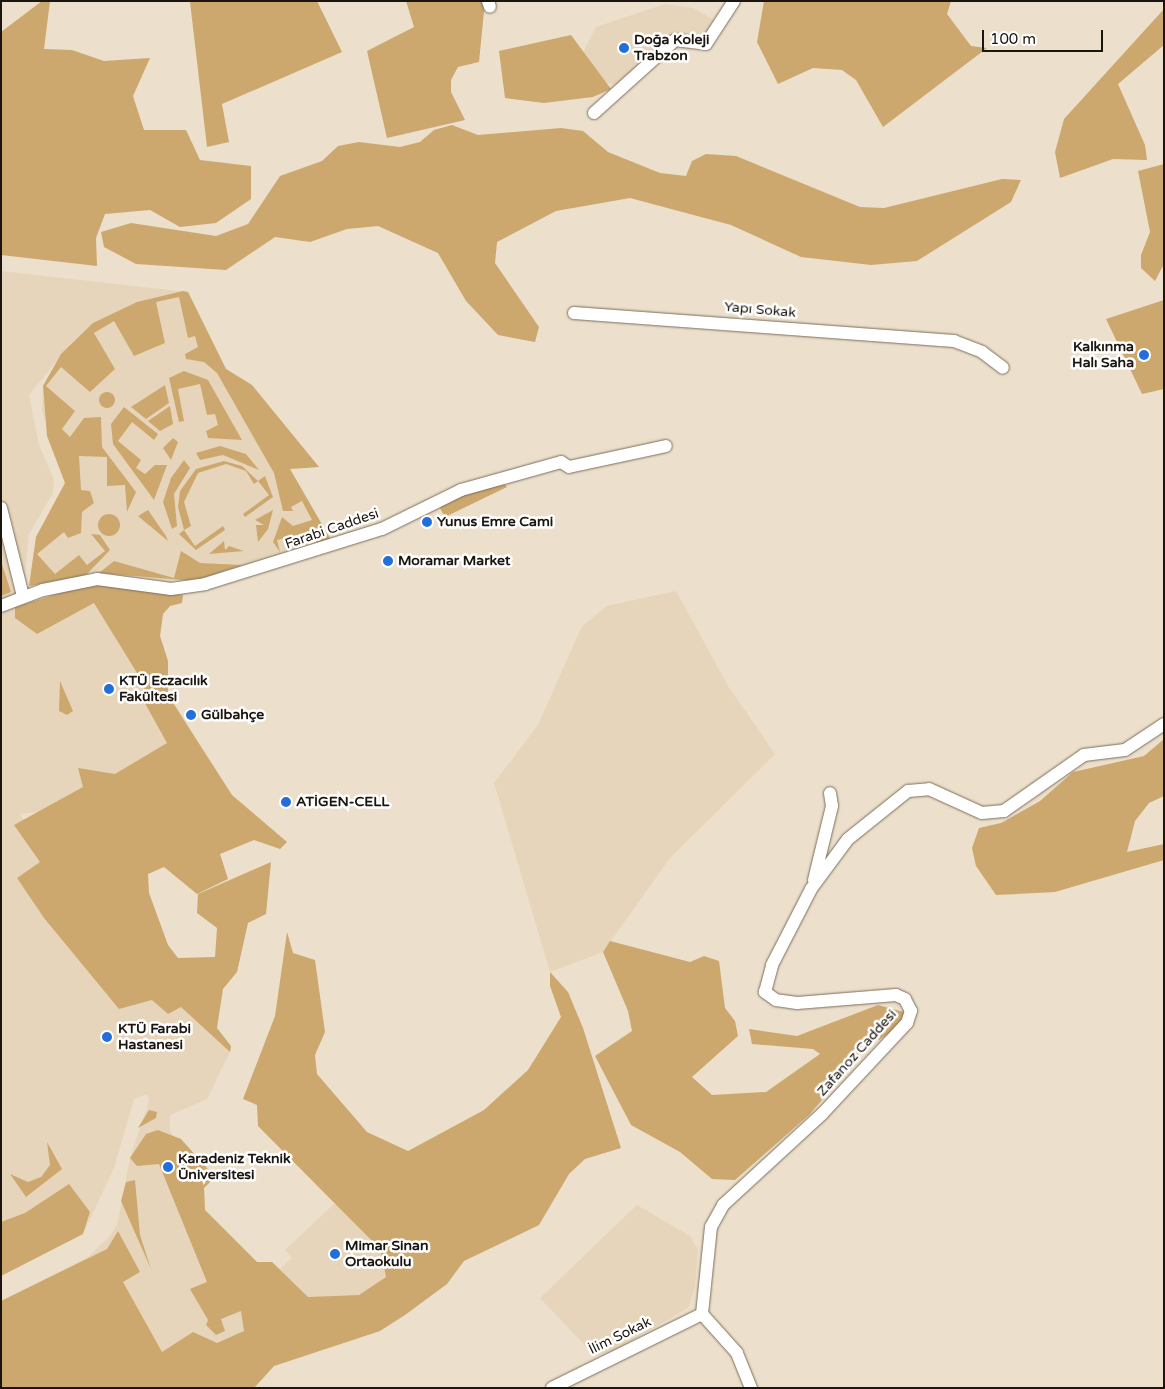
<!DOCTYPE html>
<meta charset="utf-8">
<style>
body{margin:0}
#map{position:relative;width:1165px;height:1389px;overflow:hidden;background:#ecdfcb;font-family:"Varela Round",sans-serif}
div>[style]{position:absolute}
.built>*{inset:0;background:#e7d5bb}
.green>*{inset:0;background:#cda86e}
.round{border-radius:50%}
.roads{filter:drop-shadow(0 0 1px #7a6e5c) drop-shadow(0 0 1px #7a6e5c)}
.minor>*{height:12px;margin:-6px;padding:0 6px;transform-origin:6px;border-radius:6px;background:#fff}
.dots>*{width:14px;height:14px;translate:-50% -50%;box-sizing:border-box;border:2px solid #fff;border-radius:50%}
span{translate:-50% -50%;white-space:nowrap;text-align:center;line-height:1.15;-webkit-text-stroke:5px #fff;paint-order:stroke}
.poi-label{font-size:14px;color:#1a150e;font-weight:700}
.left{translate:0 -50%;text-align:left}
.right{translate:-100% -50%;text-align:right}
.street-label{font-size:14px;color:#1a150e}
.frame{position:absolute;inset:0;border:2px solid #1a150e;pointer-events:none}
.scale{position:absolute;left:982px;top:30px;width:121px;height:22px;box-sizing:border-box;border:2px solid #1a150e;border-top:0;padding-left:6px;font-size:15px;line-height:18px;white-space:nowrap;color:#1a150e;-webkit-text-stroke:4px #fff;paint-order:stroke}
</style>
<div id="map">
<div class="built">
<i style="clip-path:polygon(665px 4px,693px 8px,715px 21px,704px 40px,671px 41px,625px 85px,585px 81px,582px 55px,596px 27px)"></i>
<i style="clip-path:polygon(1px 271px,188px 292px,226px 369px,252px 385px,319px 467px,290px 469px,331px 540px,227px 572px,167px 581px,98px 573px,29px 586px,36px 537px,65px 483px,42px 411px,43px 386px,59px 358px,29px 395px,39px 445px,54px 480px,53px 493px,29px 534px,23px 596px,29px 603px,89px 584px,183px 595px,182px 603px,170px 606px,163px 614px,160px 636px,168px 661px,166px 689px,215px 773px,116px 804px,19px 814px,135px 964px,230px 1052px,207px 1099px,170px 1115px,170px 1132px,215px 1177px,204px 1188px,205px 1210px,257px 1262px,272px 1262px,280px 1269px,292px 1258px,285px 1250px,335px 1203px,380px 1249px,386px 1277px,359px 1295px,310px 1298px,380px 1331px,274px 1366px,254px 1388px,1px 1388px,1px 1301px,88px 1257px,109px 1237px,117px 1225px,130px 1158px,149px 1101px,147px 1094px,134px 1099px,114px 1168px,83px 1234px,1px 1276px)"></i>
<i style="clip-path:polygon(676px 591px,728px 686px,775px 754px,670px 858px,603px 952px,550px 972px,494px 783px,538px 725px,582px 626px,607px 606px)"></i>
<i style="clip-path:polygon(637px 1205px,690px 1236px,698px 1250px,695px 1287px,688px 1308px,615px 1350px,595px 1356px,540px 1298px)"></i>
</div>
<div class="green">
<i style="clip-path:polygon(42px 1px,50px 1px,44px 49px,72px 50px,104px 61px,150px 58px,133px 96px,144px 130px,186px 130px,200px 160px,251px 166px,251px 199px,216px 223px,180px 227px,150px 210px,105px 214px,96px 238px,97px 266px,1px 255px,1px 32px)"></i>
<i style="clip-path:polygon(212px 1px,317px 1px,342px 52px,222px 104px,229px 142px,207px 147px,190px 2px)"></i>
<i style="clip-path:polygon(406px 1px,485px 1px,479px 62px,458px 67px,451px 80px,451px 92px,465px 120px,387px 138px,367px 51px,414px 27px)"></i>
<i style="clip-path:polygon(764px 1px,951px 1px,947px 14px,971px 46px,987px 48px,883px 127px,856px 80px,842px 70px,813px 68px,778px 84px,757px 42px)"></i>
<i style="clip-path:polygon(1164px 9px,1164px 45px,1118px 84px,1145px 145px,1147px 160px,1113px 159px,1060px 178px,1055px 152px,1064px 119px)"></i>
<i style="clip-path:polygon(571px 35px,611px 89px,593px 97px,544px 103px,505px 98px,499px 51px)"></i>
<i style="clip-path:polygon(452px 125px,478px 135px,561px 128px,583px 131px,608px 152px,660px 173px,686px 176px,692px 161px,706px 154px,736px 156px,860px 207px,884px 208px,1002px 179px,1021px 180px,1011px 202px,917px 261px,871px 265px,801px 257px,731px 225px,630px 198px,556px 211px,497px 242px,495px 263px,539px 327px,535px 342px,498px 335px,466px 301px,438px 253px,378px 226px,347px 229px,310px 242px,275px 237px,226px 270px,136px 264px,104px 247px,101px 232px,131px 223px,216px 236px,248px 224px,280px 176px,322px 161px,338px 146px,359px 142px,400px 147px,420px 142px,434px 130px)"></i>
<i style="clip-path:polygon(1164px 164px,1164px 264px,1155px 281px,1141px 268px,1141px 255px,1150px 232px,1138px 171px)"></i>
<i style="clip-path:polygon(183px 291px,188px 292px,226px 369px,252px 385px,319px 467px,290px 469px,331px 540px,317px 546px,313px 531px,277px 540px,280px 552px,273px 542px,282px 517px,293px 526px,312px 520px,302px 501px,291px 507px,293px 511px,283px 511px,274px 473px,217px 373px,204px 362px,186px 359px,185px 354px,198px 347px,195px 336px,188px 338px,179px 297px,156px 302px,165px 343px,134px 356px,114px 321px,94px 333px,115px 369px,90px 392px,61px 367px,46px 386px,75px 411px,62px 429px,70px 437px,84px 418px,101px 417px,102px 447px,136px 492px,127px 512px,125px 485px,107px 486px,107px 457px,79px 456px,81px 490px,90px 491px,94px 503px,82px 512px,81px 533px,68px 538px,64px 532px,37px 554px,55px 574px,79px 555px,87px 565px,105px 551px,91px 534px,100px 535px,110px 550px,86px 575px,29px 586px,36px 537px,65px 483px,47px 436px,43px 386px,61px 354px,93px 323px,137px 302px)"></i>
<i style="clip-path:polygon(1164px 300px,1164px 389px,1142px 394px,1106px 319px)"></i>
<i style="clip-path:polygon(184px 371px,208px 380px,242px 440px,208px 438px,206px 431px,218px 425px,215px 414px,207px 415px,200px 384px,178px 389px,184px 421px,179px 422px,169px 378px)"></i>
<i style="clip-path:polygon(165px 385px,169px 403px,146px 419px,131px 407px)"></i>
<i class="round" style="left:99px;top:392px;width:16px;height:16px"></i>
<i style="clip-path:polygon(170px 406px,173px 424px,160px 431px,148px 421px)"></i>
<i style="clip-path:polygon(124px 407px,158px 434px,154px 440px,132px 422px,118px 441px,141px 460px,136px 468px,145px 474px,155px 465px,167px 465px,154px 500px,113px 444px,111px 424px)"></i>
<i style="clip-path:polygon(173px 438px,178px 442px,171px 460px,163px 448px)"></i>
<i style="clip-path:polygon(220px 446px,246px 454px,259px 470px,223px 455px,200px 460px,196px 453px)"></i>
<i style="clip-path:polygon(184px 460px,190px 468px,174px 494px,177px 526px,172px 529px,163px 502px,171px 478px)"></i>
<i style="clip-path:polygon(224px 461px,242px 466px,258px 481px,265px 476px,273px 497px,245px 517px,243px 514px,269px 495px,258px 481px,254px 484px,246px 471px,226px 464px,198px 473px,184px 502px,191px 526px,184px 530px,195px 546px,223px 526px,225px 530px,196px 550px,179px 534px,184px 530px,178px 507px,180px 491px,196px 469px)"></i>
<i style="clip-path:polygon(503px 482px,507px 487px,445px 517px,440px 508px,443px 501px)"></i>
<i style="clip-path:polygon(148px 510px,166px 536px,168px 541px,138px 516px)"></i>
<i style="clip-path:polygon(273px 510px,268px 529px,258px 542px,256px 525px,264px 525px,255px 520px)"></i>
<i class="round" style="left:98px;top:514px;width:22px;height:22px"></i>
<i style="clip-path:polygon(224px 541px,225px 550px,229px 546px,244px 551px,209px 554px)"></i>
<i style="clip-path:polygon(181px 551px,200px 563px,242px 565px,195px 581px,99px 573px,114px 561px,174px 578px)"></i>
<i style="clip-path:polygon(1px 561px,11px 592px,1px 596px)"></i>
<i style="clip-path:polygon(89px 584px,183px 595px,182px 603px,170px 606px,163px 614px,160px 636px,168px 661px,168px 695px,232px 795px,287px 842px,280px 849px,254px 840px,220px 854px,228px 879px,197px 894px,164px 867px,148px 874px,149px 893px,168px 945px,178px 958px,215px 957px,217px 928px,197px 913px,198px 894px,271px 862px,266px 914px,248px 923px,237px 972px,223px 989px,217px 1028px,231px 1046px,230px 1052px,181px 1007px,168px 1014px,152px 1000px,119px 1009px,44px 918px,17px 878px,40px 862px,14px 825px,83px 787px,78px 768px,115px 774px,167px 743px,142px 698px,145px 686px,94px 603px,37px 634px,15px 618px,15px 607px)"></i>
<i style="clip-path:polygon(60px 681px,73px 711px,67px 715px,59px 711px)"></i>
<i style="clip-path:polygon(1164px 739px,1164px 796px,1149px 803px,1135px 821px,1127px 852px,1164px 844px,1164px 860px,1055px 892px,996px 895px,976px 866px,972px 848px,979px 828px,1001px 823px,1040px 801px,1073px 772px,1144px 756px)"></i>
<i style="clip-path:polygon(287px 932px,293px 953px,315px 960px,325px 1032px,315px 1055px,317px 1074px,367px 1132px,408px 1151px,484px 1110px,528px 1070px,561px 1017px,550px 986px,550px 972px,568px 992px,583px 1028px,621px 1148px,585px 1159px,569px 1174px,539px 1225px,464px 1261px,447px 1284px,405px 1315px,380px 1331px,274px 1366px,254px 1388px,1px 1388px,1px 1301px,107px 1249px,118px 1231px,140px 1272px,123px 1282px,162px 1352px,193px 1332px,217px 1343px,244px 1331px,241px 1311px,221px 1319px,225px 1331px,216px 1335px,206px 1325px,208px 1320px,190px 1289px,207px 1282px,159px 1164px,137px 1166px,130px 1158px,146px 1134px,158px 1130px,181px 1139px,215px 1177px,204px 1188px,205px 1210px,257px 1262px,272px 1262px,308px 1297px,359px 1295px,386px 1277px,380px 1249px,258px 1126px,257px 1105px,243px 1099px,275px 1016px)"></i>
<i style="clip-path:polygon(610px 941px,690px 962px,704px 956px,719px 961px,725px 1008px,735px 1021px,738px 1036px,692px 1077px,712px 1095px,766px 1092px,820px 1054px,813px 1049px,752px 1044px,749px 1029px,797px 1036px,878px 1005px,904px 1012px,899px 1027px,879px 1040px,862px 1042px,859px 1058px,809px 1115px,735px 1180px,712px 1179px,680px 1152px,631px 1125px,595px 1056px,632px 1031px,628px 1011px,603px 952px)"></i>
<i style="clip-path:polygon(149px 1110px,157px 1112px,156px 1118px,138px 1128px)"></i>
<i style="clip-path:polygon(47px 1142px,62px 1169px,26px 1197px,10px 1174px,28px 1182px,41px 1177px,50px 1165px)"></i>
<i style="clip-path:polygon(135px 1180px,140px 1235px,151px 1269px,121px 1201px,126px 1182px)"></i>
<i style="clip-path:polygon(69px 1184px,90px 1212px,83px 1234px,1px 1276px,1px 1222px,25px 1213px)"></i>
</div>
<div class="roads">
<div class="minor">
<i style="left:488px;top:1px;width:6px;rotate:72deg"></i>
<i style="left:594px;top:113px;width:109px;rotate:-42deg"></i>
<i style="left:675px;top:40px;width:31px;rotate:7deg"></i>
<i style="left:706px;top:44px;width:51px;rotate:-56.9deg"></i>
<i style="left:574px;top:313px;width:381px;rotate:4.2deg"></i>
<i style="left:954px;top:341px;width:30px;rotate:21deg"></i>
<i style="left:982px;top:352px;width:26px;rotate:37deg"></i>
<i style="left:1px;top:508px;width:91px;rotate:76deg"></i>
<i style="left:1px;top:606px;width:45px;rotate:-20.9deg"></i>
<i style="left:43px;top:590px;width:55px;rotate:-11.5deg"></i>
<i style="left:97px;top:579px;width:75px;rotate:7.7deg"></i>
<i style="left:171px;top:589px;width:34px;rotate:-8deg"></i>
<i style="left:205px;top:584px;width:185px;rotate:-17.3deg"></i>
<i style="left:382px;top:529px;width:88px;rotate:-26.3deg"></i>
<i style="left:461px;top:490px;width:104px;rotate:-15.6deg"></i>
<i style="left:561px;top:462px;width:9px;rotate:32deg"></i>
<i style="left:569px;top:467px;width:99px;rotate:-12.2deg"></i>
<i style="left:814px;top:880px;width:76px;rotate:-76.3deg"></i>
<i style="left:832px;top:806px;width:13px;rotate:-99deg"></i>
<i style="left:552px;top:1388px;width:167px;rotate:-26.3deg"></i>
<i style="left:751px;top:1388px;width:38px;rotate:-112deg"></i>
<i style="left:737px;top:1353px;width:52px;rotate:-131.9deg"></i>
<i style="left:702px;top:1314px;width:87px;rotate:-84.1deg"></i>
<i style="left:711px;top:1227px;width:25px;rotate:-61deg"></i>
<i style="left:723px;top:1205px;width:134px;rotate:-42.6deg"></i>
<i style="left:822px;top:1114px;width:125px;rotate:-47deg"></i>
<i style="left:907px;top:1023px;width:13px;rotate:-72deg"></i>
<i style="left:911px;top:1011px;width:13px;rotate:-117deg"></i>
<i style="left:905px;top:999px;width:10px;rotate:-156deg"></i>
<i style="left:896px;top:995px;width:99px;rotate:175.4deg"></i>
<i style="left:797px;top:1003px;width:21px;rotate:-172deg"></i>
<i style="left:776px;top:1000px;width:14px;rotate:-144deg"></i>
<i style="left:765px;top:992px;width:28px;rotate:-75deg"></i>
<i style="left:772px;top:965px;width:85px;rotate:-62.8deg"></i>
<i style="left:811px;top:889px;width:62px;rotate:-53.5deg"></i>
<i style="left:848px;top:839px;width:77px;rotate:-38.7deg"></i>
<i style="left:908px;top:791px;width:21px;rotate:-5deg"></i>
<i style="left:929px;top:789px;width:58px;rotate:24.4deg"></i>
<i style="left:982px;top:813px;width:22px;rotate:-5deg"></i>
<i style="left:1004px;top:811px;width:98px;rotate:-35deg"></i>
<i style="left:1084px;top:755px;width:41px;rotate:-7deg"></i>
<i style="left:1125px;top:750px;width:47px;rotate:-33.7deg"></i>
</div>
</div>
<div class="dots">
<i style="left:624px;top:48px;background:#226eda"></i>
<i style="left:1144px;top:355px;background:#226eda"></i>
<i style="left:427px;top:522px;background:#226eda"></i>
<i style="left:388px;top:561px;background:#226eda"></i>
<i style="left:109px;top:689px;background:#226eda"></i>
<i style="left:191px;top:715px;background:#226eda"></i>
<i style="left:286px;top:802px;background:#226eda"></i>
<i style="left:107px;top:1037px;background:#226eda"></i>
<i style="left:168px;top:1167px;background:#226eda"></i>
<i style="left:335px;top:1254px;background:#226eda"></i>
</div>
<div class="poi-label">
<span class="left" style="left:634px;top:48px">Doğa Koleji<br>Trabzon</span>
<span class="right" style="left:1134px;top:355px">Kalkınma<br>Halı Saha</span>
<span class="left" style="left:437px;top:522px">Yunus Emre Cami</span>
<span class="left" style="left:398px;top:561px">Moramar Market</span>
<span class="left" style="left:119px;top:689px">KTÜ Eczacılık<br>Fakültesi</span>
<span class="left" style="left:201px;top:715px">Gülbahçe</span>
<span class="left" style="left:296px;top:802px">ATİGEN-CELL</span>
<span class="left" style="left:118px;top:1037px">KTÜ Farabi<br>Hastanesi</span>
<span class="left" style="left:178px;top:1167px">Karadeniz Teknik<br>Üniversitesi</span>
<span class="left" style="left:345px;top:1254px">Mimar Sinan<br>Ortaokulu</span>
</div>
<div class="street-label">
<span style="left:760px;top:310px;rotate:5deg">Yapı Sokak</span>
<span style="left:332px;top:529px;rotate:-19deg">Farabi Caddesi</span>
<span style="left:857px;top:1053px;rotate:-48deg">Zafanoz Caddesi</span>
<span style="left:620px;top:1336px;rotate:-26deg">İlim Sokak</span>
</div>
<div class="frame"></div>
<div class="scale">100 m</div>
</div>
